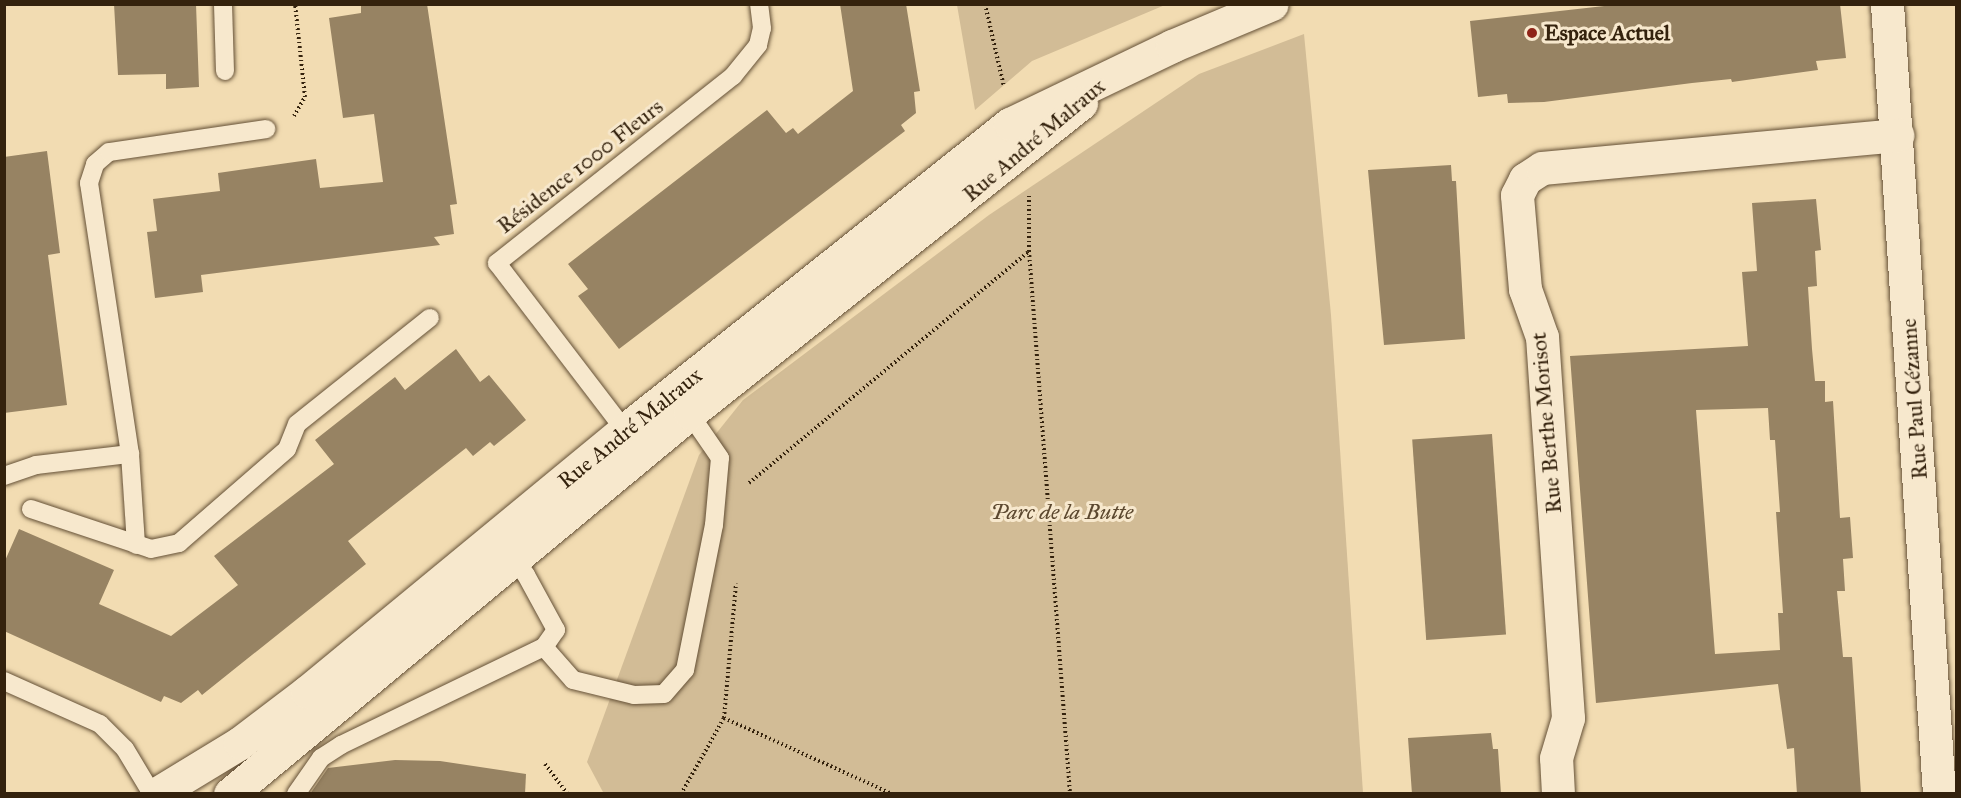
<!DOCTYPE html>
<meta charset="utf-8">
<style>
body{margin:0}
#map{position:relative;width:1961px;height:798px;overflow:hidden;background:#f2dcb2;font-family:"IM FELL Great Primer",serif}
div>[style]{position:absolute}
.green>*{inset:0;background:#d2bc96}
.building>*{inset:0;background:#978363;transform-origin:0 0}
.path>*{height:4px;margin-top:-2px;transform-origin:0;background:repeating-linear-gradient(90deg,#34220d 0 1.5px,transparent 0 4.5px)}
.roads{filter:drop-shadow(0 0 2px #645036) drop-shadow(0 0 2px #645036)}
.service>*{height:18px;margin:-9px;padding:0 9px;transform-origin:9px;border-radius:9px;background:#f7e8cd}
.minor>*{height:33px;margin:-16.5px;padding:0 16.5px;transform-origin:16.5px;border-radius:16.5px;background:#f7e8cd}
.dots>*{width:16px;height:16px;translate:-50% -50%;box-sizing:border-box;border:3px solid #f7e8cd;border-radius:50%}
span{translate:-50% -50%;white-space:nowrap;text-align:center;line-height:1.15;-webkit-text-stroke:6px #f7e8cd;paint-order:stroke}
.poi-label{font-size:22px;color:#34220d;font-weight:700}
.left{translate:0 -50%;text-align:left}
.street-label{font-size:22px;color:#34220d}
.park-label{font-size:22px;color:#5c482f;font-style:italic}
.frame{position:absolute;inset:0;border:6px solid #34220d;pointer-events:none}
</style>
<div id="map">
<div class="green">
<i style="clip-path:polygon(957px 5px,957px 4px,1165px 5px,1032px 61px,975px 110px)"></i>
<i style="clip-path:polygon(1304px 34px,1331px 315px,1363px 793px,604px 794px,587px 762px,699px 455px,743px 400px,989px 215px,1199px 74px)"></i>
</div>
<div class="building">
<i style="clip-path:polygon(114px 4px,196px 4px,199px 87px,166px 89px,166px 74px,118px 75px)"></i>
<i style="clip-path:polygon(361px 4px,427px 4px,457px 204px,450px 205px,454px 234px,434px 237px,440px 245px,201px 275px,203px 292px,155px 298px,147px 232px,157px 231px,153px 199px,220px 191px,218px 173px,316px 159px,320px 188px,383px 182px,374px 114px,343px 118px,329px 18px,361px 13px)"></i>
<i style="clip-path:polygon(840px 4px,906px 4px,920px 91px,914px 92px,916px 113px,901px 125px,905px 131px,619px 349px,578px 296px,588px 289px,568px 264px,767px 110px,786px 133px,793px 128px,798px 134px,853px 91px)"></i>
<i style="clip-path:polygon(1622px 4px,1840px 4px,1846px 58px,1816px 61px,1818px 70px,1732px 82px,1731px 79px,1692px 83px,1544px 102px,1508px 103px,1507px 94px,1478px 97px,1470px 21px)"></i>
<i style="clip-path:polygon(47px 151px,60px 253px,48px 255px,67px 405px,4px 413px,4px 157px)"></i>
<i style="clip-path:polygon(1451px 165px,1452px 181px,1456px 181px,1465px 339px,1384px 345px,1368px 170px)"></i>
<i style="clip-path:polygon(evenodd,1816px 199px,1821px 250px,1815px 251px,1817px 286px,1808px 287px,1812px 349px,1815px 381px,1825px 381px,1825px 402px,1833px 401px,1840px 518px,1850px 517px,1853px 558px,1843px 559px,1845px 591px,1837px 591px,1843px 657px,1852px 657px,1861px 794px,1797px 794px,1794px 748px,1787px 749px,1778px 684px,1596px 703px,1570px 356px,1748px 346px,1742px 272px,1757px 271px,1752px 203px,1816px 199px,1768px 408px,1770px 440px,1775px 440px,1780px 512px,1776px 512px,1783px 613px,1778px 613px,1780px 650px,1715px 654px,1696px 410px,1768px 408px)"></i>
<i style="clip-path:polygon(456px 349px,480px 382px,489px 375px,526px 420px,494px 446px,490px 442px,473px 456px,466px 448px,348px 541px,366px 564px,202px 695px,198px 690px,181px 703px,164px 696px,161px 702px,4px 631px,4px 563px,19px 529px,114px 570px,99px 604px,171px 636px,238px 585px,214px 556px,334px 464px,315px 440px,395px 377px,405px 390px)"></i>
<i style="left:1492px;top:434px;width:201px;height:80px;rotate:86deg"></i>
<i style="clip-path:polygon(1491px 733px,1493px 749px,1498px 749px,1501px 794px,1412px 794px,1408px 738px)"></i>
<i style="clip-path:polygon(395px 760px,440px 761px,526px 774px,525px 794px,310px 794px,328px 768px)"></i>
</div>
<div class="path">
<i style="left:985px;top:4px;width:85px;rotate:77.1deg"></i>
<i style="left:294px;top:116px;width:22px;rotate:-60deg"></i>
<i style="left:305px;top:97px;width:94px;rotate:-96.1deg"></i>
<i style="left:1029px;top:251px;width:545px;rotate:85.68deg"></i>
<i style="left:749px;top:483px;width:364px;rotate:-39.6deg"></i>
<i style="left:1029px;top:251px;width:57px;rotate:-90deg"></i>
<i style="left:724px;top:718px;width:184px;rotate:24.3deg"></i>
<i style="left:545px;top:764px;width:38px;rotate:53deg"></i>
<i style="left:681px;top:794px;width:87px;rotate:-60.5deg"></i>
<i style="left:724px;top:718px;width:135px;rotate:-84.9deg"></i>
</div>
<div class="roads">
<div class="service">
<i style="left:223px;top:4px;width:67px;rotate:88.3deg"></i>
<i style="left:630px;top:437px;width:219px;rotate:-127.4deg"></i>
<i style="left:497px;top:263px;width:301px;rotate:-38.4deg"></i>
<i style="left:733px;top:76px;width:40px;rotate:-51deg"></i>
<i style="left:758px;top:45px;width:17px;rotate:-77deg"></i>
<i style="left:762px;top:28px;width:24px;rotate:-97deg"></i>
<i style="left:130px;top:454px;width:91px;rotate:86.2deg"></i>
<i style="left:4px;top:476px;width:34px;rotate:-19deg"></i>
<i style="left:36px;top:465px;width:95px;rotate:-6.7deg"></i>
<i style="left:130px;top:454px;width:274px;rotate:-98.6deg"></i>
<i style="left:89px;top:183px;width:20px;rotate:-72deg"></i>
<i style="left:95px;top:164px;width:18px;rotate:-41deg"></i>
<i style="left:109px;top:152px;width:159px;rotate:-8.3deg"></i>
<i style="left:31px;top:509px;width:126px;rotate:18.4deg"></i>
<i style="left:151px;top:549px;width:29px;rotate:-12deg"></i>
<i style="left:179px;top:543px;width:143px;rotate:-41deg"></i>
<i style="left:287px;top:449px;width:27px;rotate:-68deg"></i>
<i style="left:297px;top:424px;width:170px;rotate:-38.6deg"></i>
<i style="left:544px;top:647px;width:44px;rotate:48.7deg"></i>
<i style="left:573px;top:680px;width:63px;rotate:13.8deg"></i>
<i style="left:634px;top:695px;width:30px;rotate:-2deg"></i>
<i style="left:664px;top:694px;width:32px;rotate:-49deg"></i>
<i style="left:685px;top:670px;width:148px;rotate:-78.7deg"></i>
<i style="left:714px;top:525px;width:67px;rotate:-84.9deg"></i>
<i style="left:720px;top:458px;width:62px;rotate:-124.5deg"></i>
<i style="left:4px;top:681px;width:105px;rotate:24.1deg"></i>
<i style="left:100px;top:724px;width:35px;rotate:45deg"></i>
<i style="left:125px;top:749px;width:52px;rotate:59deg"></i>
<i style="left:296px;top:794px;width:44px;rotate:-55.2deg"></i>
<i style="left:321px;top:758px;width:24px;rotate:-33deg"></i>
<i style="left:341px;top:745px;width:225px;rotate:-25.8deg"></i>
<i style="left:544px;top:647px;width:21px;rotate:-55deg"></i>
<i style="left:556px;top:630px;width:63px;rotate:-118.6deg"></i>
<i style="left:526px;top:575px;width:28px;rotate:-128deg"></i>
</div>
<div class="minor">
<i style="left:1887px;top:4px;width:792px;rotate:86.23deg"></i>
<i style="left:156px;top:794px;width:98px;rotate:-31.3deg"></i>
<i style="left:240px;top:743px;width:84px;rotate:-37.3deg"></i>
<i style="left:307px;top:692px;width:412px;rotate:-39.5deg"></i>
<i style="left:625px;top:430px;width:492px;rotate:-38.5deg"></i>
<i style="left:1010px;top:124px;width:180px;rotate:-25.7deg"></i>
<i style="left:1172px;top:46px;width:108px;rotate:-22.8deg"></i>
<i style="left:230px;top:794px;width:597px;rotate:-39.63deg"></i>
<i style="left:690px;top:413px;width:499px;rotate:-38.4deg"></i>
<i style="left:1558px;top:794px;width:36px;rotate:-93deg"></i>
<i style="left:1556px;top:758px;width:42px;rotate:-73.3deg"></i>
<i style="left:1568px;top:718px;width:382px;rotate:-93.9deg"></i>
<i style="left:1542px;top:337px;width:51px;rotate:-109.5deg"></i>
<i style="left:1525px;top:289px;width:94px;rotate:-94.9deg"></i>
<i style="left:1517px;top:195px;width:18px;rotate:-63deg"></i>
<i style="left:1525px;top:179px;width:20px;rotate:-33deg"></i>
<i style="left:1542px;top:168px;width:357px;rotate:-5.3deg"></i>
</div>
</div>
<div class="dots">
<i style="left:1532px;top:33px;background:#8f2418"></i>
</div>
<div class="poi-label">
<span class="left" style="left:1544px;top:33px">Espace Actuel</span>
</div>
<div class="street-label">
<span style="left:1034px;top:140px;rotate:-40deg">Rue André Malraux</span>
<span style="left:580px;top:166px;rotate:-38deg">Résidence 1000 Fleurs</span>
<span style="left:1914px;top:399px;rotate:-94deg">Rue Paul Cézanne</span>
<span style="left:1546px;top:423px;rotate:-95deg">Rue Berthe Morisot</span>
<span style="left:630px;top:428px;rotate:-39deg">Rue André Malraux</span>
</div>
<div class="park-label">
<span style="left:1062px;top:512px">Parc de la Butte</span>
</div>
<div class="frame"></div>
</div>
